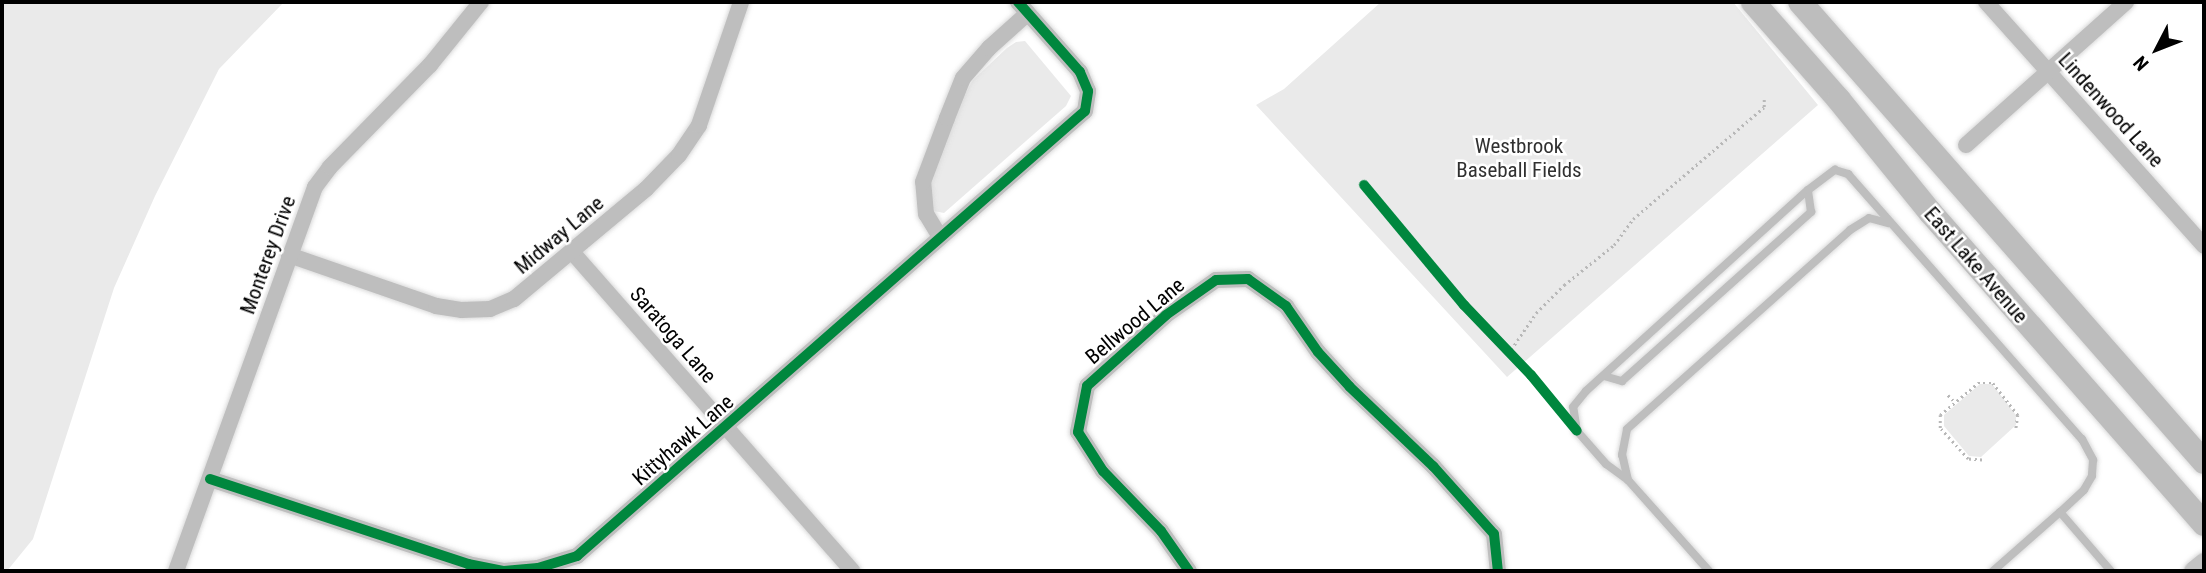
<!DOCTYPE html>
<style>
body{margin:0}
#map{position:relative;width:2206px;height:573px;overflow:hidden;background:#fff;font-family:"Roboto Condensed",sans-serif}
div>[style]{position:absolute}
.green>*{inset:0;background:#eaeaea}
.path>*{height:2.5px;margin-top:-1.25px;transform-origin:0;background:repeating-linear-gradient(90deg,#b8b8b8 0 2px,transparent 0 5.5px)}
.roads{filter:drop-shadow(0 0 2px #dbdbdb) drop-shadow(0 0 2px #dbdbdb)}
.lane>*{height:8px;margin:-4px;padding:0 4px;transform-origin:4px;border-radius:4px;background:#bebebe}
.street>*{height:16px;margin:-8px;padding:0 8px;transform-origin:8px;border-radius:8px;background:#bebebe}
.secondary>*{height:21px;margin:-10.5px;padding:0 10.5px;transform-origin:10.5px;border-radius:10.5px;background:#c2c2c2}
.primary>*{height:24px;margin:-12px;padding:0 12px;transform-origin:12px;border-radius:12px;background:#bdbdbd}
.cycleway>*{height:10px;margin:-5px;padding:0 5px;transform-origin:5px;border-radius:5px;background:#00873e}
span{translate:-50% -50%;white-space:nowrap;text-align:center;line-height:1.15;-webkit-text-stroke:5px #fff;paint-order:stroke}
.street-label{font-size:21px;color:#000}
.park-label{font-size:21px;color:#303030}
.frame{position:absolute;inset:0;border:4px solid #000;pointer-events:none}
.north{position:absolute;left:2122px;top:14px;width:70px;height:70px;-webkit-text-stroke:5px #fff;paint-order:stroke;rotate:228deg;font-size:19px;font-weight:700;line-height:28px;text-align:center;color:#000}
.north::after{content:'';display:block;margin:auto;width:24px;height:32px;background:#000;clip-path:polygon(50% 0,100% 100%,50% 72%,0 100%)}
</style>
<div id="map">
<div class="green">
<i style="clip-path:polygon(2px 2px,284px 2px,219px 69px,155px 196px,114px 288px,33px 539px,7px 571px,2px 571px)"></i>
<i style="clip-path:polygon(1381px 2px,1733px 2px,1818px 105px,1507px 377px,1256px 105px,1284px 89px)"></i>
<i style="clip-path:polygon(1025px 41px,1071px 96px,1066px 106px,944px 213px,929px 210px,927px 196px,936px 165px,952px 117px,973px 80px,1007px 48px,1016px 42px)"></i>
<i style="clip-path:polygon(1980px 384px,1992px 384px,2016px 415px,2016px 425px,1981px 457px,1969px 456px,1944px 426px,1944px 415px)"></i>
</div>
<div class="path">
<i style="left:1508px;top:354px;width:50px;rotate:-55.7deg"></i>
<i style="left:1536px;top:313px;width:40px;rotate:-45deg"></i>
<i style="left:1564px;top:285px;width:64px;rotate:-38.7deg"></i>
<i style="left:1614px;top:245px;width:32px;rotate:-54deg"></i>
<i style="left:1633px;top:219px;width:172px;rotate:-40.5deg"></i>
<i style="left:1764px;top:107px;width:8px;rotate:-90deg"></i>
<i style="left:1948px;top:395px;width:10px;rotate:45deg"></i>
<i style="left:1982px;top:460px;width:14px;rotate:-176deg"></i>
<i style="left:1968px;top:459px;width:42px;rotate:-132.1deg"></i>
<i style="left:1940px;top:428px;width:13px;rotate:-90deg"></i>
<i style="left:1940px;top:415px;width:50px;rotate:-40.1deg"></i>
<i style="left:1978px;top:383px;width:15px"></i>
<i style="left:1993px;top:383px;width:41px;rotate:52deg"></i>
<i style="left:2018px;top:415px;width:15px;rotate:98deg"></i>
</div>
<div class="roads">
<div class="lane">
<i style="left:1604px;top:376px;width:19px;rotate:16deg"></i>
<i style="left:1622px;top:381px;width:254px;rotate:-41.8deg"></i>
<i style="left:1811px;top:212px;width:22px;rotate:-98deg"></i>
<i style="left:1628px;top:480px;width:26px;rotate:-103deg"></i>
<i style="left:1622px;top:455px;width:26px;rotate:-79deg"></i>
<i style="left:1627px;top:429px;width:299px;rotate:-41.7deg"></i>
<i style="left:1850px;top:230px;width:22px;rotate:-32deg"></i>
<i style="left:1869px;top:218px;width:20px;rotate:15deg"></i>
<i style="left:1709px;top:571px;width:122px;rotate:-131.7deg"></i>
<i style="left:1628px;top:480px;width:27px;rotate:-144deg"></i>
<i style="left:1606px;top:464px;width:44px;rotate:-131.3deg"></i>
<i style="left:1577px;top:431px;width:24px;rotate:-99deg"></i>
<i style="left:1573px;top:407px;width:21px;rotate:-51deg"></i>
<i style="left:1586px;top:391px;width:299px;rotate:-42.2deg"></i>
<i style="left:1808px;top:190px;width:34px;rotate:-37deg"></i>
<i style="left:1835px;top:170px;width:14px;rotate:17deg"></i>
<i style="left:1848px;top:174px;width:354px;rotate:48.6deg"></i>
<i style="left:2082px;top:439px;width:24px;rotate:62deg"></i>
<i style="left:2093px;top:460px;width:16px;rotate:94deg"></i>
<i style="left:2092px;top:476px;width:16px;rotate:120deg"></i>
<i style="left:2084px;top:490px;width:33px;rotate:137deg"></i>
<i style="left:1993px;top:571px;width:89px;rotate:-41.4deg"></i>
<i style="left:2060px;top:512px;width:78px;rotate:49.2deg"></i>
</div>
<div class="street">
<i style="left:1986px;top:2px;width:327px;rotate:48.2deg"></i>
<i style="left:1966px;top:145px;width:215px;rotate:-41.8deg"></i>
<i style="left:940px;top:237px;width:27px;rotate:-121deg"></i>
<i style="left:926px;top:214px;width:32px;rotate:-95deg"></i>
<i style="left:923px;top:182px;width:68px;rotate:-69.4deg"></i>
<i style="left:947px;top:118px;width:43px;rotate:-68.2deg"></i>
<i style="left:963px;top:78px;width:40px;rotate:-49deg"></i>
<i style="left:989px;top:48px;width:52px;rotate:-41.9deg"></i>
<i style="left:573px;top:253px;width:423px;rotate:48.7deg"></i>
<i style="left:289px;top:255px;width:156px;rotate:19.1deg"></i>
<i style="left:436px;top:306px;width:25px;rotate:9deg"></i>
<i style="left:461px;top:310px;width:29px;rotate:-2deg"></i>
<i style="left:490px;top:309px;width:26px;rotate:-23deg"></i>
<i style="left:514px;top:299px;width:172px;rotate:-39.8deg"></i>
<i style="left:646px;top:189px;width:47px;rotate:-45.9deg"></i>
<i style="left:679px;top:155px;width:36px;rotate:-56deg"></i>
<i style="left:699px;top:125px;width:130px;rotate:-71.1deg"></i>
<i style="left:210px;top:479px;width:272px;rotate:18.2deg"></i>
<i style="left:468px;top:564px;width:37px;rotate:11deg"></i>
<i style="left:504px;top:571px;width:34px;rotate:-5deg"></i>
<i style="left:538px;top:568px;width:41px;rotate:-17.1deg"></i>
<i style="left:577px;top:556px;width:675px;rotate:-41.22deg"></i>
<i style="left:1085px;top:111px;width:20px;rotate:-81deg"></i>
<i style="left:1088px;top:91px;width:21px;rotate:-113deg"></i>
<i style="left:1080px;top:72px;width:94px;rotate:-131.5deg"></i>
<i style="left:176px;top:571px;width:408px;rotate:-70.1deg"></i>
<i style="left:315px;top:187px;width:25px;rotate:-53deg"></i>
<i style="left:330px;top:167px;width:143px;rotate:-45.6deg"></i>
<i style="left:430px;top:65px;width:81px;rotate:-51deg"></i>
<i style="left:1189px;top:571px;width:49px;rotate:-125deg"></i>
<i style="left:1161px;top:531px;width:83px;rotate:-134deg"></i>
<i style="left:1103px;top:471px;width:46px;rotate:-122.7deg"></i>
<i style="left:1078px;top:432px;width:47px;rotate:-78.9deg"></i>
<i style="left:1087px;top:386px;width:106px;rotate:-41.9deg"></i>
<i style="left:1166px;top:315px;width:61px;rotate:-35deg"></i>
<i style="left:1216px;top:280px;width:32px;rotate:-2deg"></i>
<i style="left:1248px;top:279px;width:47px;rotate:35.4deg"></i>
<i style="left:1286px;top:306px;width:56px;rotate:55.2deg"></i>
<i style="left:1318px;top:352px;width:47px;rotate:47.6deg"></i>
<i style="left:1350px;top:387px;width:115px;rotate:43.6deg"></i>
<i style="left:1433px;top:466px;width:91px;rotate:48.1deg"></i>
<i style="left:1494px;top:534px;width:37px;rotate:84deg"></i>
</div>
<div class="secondary">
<i style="left:2194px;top:571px;width:13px;rotate:-39deg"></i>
</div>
<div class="primary">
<i style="left:1753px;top:2px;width:130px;rotate:48.7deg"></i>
<i style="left:1839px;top:100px;width:144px;rotate:50.9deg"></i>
<i style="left:1930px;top:212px;width:415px;rotate:48.7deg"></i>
<i style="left:1800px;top:2px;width:612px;rotate:48.71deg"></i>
</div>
</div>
<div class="cycleway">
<i style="left:1364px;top:185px;width:156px;rotate:50.2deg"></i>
<i style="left:1464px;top:305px;width:97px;rotate:46.3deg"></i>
<i style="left:1531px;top:375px;width:72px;rotate:50.6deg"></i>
<i style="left:210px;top:479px;width:272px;rotate:18.2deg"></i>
<i style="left:468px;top:564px;width:37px;rotate:11deg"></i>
<i style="left:504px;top:571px;width:34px;rotate:-5deg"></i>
<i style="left:538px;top:568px;width:41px;rotate:-17.1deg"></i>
<i style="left:577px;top:556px;width:675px;rotate:-41.22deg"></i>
<i style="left:1085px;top:111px;width:20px;rotate:-81deg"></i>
<i style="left:1088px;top:91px;width:21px;rotate:-113deg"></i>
<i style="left:1080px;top:72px;width:94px;rotate:-131.5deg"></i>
<i style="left:1189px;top:571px;width:49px;rotate:-125deg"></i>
<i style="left:1161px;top:531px;width:83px;rotate:-134deg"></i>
<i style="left:1103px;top:471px;width:46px;rotate:-122.7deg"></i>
<i style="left:1078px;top:432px;width:47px;rotate:-78.9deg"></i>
<i style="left:1087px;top:386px;width:106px;rotate:-41.9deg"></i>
<i style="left:1166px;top:315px;width:61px;rotate:-35deg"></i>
<i style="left:1216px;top:280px;width:32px;rotate:-2deg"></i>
<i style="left:1248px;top:279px;width:47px;rotate:35.4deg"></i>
<i style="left:1286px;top:306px;width:56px;rotate:55.2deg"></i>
<i style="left:1318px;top:352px;width:47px;rotate:47.6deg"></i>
<i style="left:1350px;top:387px;width:115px;rotate:43.6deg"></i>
<i style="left:1433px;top:466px;width:91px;rotate:48.1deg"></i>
<i style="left:1494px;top:534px;width:37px;rotate:84deg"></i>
</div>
<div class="street-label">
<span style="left:2111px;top:110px;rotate:48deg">Lindenwood Lane</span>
<span style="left:559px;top:235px;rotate:-40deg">Midway Lane</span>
<span style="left:268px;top:255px;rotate:-70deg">Monterey Drive</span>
<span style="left:1976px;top:265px;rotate:49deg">East Lake Avenue</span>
<span style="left:1135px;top:321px;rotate:-40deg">Bellwood Lane</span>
<span style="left:673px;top:335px;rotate:49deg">Saratoga Lane</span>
<span style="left:683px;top:440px;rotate:-41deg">Kittyhawk Lane</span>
</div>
<div class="park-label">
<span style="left:1519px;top:158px">Westbrook<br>Baseball Fields</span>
</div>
<div class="frame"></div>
<div class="north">N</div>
</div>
